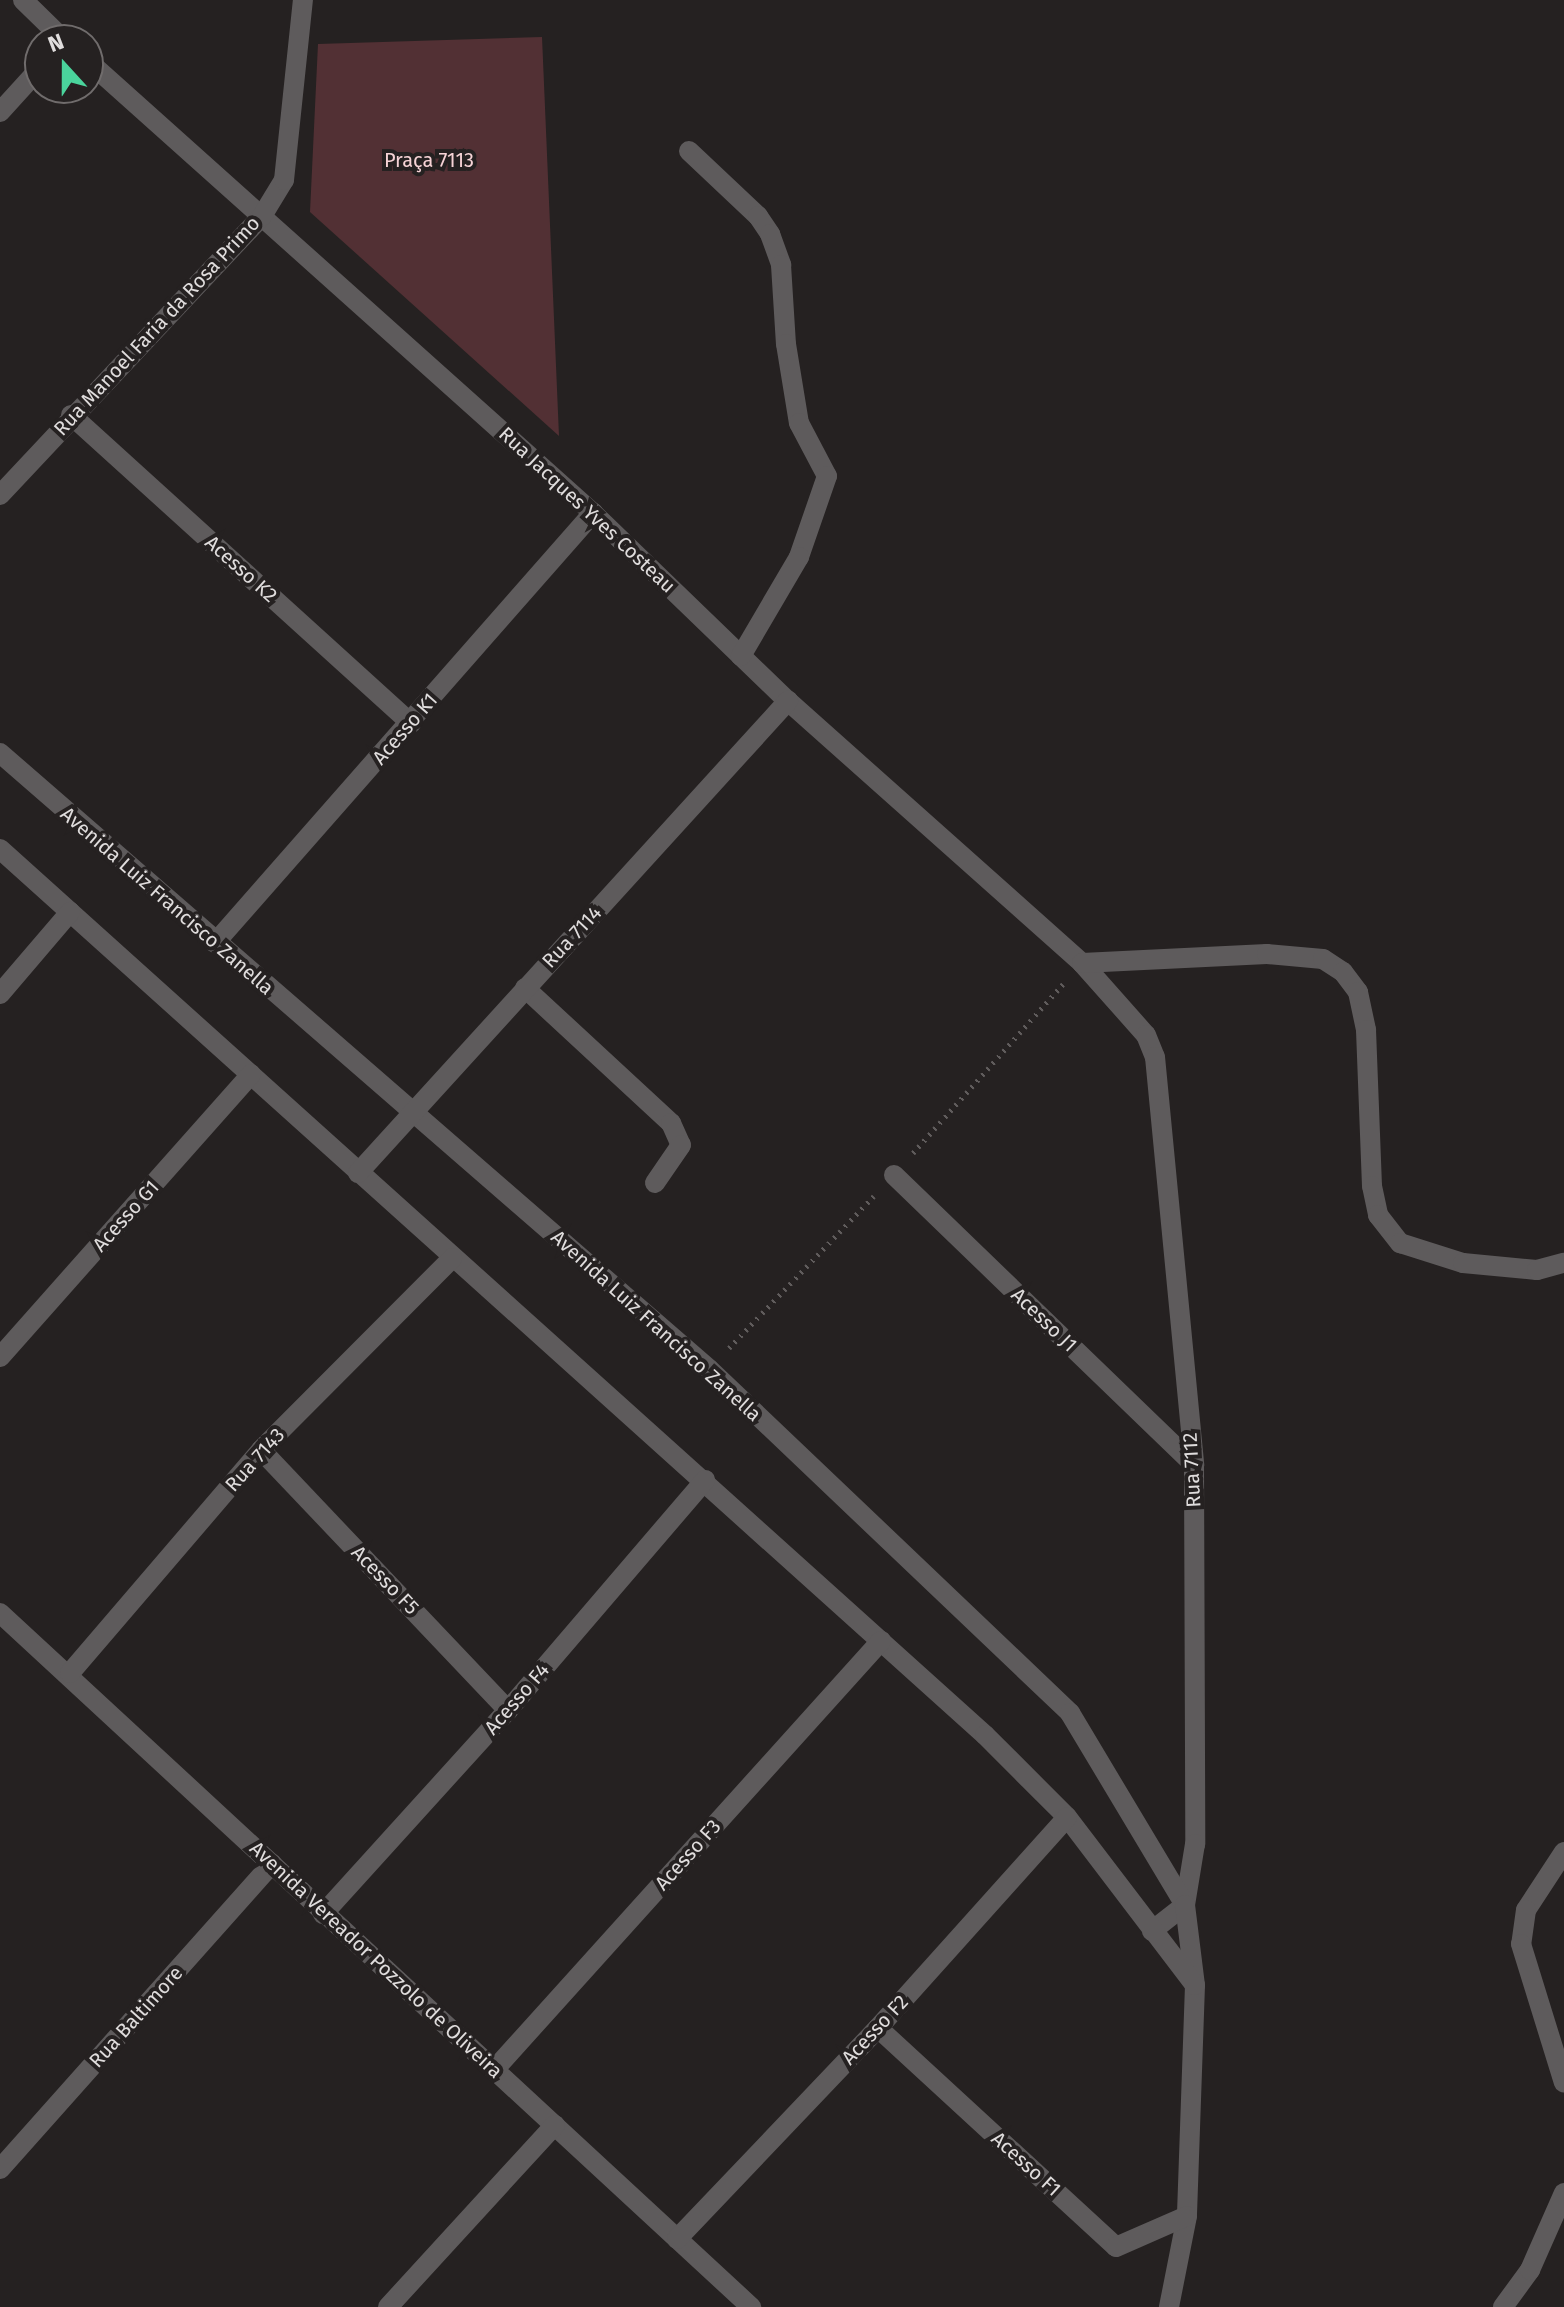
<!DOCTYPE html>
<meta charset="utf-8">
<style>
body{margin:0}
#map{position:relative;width:1564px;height:2307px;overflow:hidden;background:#252121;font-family:"Fira Sans",sans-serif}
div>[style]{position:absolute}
.green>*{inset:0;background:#523034}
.path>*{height:5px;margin-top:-2.5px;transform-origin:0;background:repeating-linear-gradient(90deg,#605c5c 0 2px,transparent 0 8px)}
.minor>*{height:20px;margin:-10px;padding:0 10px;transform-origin:10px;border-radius:10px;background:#5e5b5c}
span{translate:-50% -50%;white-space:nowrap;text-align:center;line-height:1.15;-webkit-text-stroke:8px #252121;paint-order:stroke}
.park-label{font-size:20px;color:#f6d3d6}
.street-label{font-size:20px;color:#e0dddd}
.north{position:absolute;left:24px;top:24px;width:80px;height:80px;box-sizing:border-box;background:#252121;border:2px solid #706c6c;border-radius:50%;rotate:339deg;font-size:22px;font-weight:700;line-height:32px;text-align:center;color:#e0dddd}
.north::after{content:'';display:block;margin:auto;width:28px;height:36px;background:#4ad49c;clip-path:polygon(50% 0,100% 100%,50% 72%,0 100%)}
</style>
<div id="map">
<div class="green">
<i style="clip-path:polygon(542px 37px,559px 436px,310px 212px,318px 44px)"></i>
</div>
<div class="path">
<i style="left:913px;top:1153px;width:226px;rotate:-48.4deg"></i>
<i style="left:729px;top:1348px;width:210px;rotate:-46.4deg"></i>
</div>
<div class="minor">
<i style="left:23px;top:0;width:57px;rotate:44.3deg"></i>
<i style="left:88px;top:61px;width:678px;rotate:41.83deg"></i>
<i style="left:593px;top:513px;width:271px;rotate:44deg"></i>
<i style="left:788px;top:701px;width:394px;rotate:41.7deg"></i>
<i style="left:1082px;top:963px;width:96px;rotate:48.4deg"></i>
<i style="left:1146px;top:1035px;width:24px;rotate:68deg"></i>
<i style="left:1155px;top:1057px;width:410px;rotate:84.5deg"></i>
<i style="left:1194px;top:1465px;width:379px;rotate:89.8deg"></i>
<i style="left:1195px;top:1844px;width:62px;rotate:99.3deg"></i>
<i style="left:1185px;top:1905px;width:42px;rotate:141.8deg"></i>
<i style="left:0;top:112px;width:59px;rotate:-47.7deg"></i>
<i style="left:689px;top:151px;width:95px;rotate:43.3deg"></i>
<i style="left:758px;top:216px;width:22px;rotate:56deg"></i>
<i style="left:770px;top:234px;width:33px;rotate:70deg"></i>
<i style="left:781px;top:265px;width:79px;rotate:86.4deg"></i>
<i style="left:786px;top:344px;width:80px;rotate:80.7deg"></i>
<i style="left:799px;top:423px;width:60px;rotate:62.2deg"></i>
<i style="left:827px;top:476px;width:86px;rotate:109.1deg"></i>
<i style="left:799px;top:557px;width:115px;rotate:120.4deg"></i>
<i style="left:71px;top:415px;width:459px;rotate:42.2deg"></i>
<i style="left:0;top:495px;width:383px;rotate:-46.8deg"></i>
<i style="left:262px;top:216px;width:42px;rotate:-58.6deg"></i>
<i style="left:284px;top:180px;width:181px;rotate:-84deg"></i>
<i style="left:0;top:753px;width:939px;rotate:40.99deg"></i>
<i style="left:709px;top:1369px;width:499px;rotate:43.6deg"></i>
<i style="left:1070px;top:1713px;width:224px;rotate:59.1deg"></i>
<i style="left:1185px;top:1905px;width:81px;rotate:82.9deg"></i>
<i style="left:1195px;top:1985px;width:231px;rotate:92deg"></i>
<i style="left:1187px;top:2216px;width:93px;rotate:101.2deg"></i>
<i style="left:0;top:849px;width:1325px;rotate:41.97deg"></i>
<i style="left:985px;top:1735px;width:116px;rotate:45deg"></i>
<i style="left:1067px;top:1817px;width:211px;rotate:52.7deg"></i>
<i style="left:215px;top:943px;width:573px;rotate:-48.68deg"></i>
<i style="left:1082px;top:963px;width:185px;rotate:-2.8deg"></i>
<i style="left:1267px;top:954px;width:56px;rotate:5.1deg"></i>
<i style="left:1323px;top:959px;width:24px;rotate:33deg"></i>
<i style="left:1343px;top:972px;width:25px;rotate:53deg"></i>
<i style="left:1358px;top:992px;width:39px;rotate:78deg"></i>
<i style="left:1366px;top:1030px;width:156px;rotate:87.8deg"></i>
<i style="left:1372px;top:1186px;width:30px;rotate:78deg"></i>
<i style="left:1378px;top:1215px;width:36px;rotate:52deg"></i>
<i style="left:1400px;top:1243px;width:66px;rotate:17.6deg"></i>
<i style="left:1463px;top:1263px;width:74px;rotate:5.4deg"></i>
<i style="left:1537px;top:1270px;width:28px;rotate:-15deg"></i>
<i style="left:525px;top:988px;width:199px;rotate:42.8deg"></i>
<i style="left:671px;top:1123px;width:24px;rotate:66deg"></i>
<i style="left:681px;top:1145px;width:46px;rotate:124.4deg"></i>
<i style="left:0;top:994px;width:108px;rotate:-49.5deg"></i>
<i style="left:358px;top:1173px;width:639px;rotate:-47.67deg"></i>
<i style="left:894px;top:1175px;width:417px;rotate:44deg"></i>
<i style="left:0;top:1357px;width:378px;rotate:-48.4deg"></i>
<i style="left:261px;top:1450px;width:359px;rotate:46.5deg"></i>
<i style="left:0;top:1613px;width:1023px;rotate:42.74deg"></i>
<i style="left:70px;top:1673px;width:294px;rotate:-49.4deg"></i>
<i style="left:261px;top:1450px;width:271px;rotate:-45.1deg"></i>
<i style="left:1564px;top:1852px;width:69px;rotate:123.2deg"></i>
<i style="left:1526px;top:1910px;width:34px;rotate:98deg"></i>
<i style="left:1521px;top:1944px;width:145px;rotate:72.8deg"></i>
<i style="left:323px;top:1914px;width:275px;rotate:-47.8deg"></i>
<i style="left:508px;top:1710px;width:303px;rotate:-49.4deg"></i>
<i style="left:878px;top:2028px;width:323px;rotate:42.6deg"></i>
<i style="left:1116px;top:2247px;width:77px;rotate:-23.6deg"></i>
<i style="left:494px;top:2070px;width:578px;rotate:-47.95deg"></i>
<i style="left:0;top:2169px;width:409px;rotate:-48.3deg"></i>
<i style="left:677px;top:2239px;width:291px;rotate:-46.4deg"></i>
<i style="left:878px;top:2028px;width:283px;rotate:-48.1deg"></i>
<i style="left:388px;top:2307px;width:247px;rotate:-47.5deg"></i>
<i style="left:1503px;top:2307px;width:46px;rotate:-53.9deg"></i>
<i style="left:1530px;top:2270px;width:84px;rotate:-66.2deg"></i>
</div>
<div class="park-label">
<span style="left:429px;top:160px">Praça 7113</span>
</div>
<div class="street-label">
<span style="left:157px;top:326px;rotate:-47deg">Rua Manoel Faria da Rosa Primo</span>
<span style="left:587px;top:510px;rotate:43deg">Rua Jacques Yves Costeau</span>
<span style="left:241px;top:569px;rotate:42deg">Acesso K2</span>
<span style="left:405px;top:729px;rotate:-49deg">Acesso K1</span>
<span style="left:167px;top:901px;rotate:41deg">Avenida Luiz Francisco Zanella</span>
<span style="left:572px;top:937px;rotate:-47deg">Rua 7114</span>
<span style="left:126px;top:1216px;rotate:-48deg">Acesso G1</span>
<span style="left:1044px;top:1320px;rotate:44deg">Acesso J1</span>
<span style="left:656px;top:1326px;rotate:42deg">Avenida Luiz Francisco Zanella</span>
<span style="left:255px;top:1460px;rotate:-48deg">Rua 7143</span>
<span style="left:1192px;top:1470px;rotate:-93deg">Rua 7112</span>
<span style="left:385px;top:1580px;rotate:46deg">Acesso F5</span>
<span style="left:517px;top:1699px;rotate:-49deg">Acesso F4</span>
<span style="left:688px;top:1855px;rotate:-48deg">Acesso F3</span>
<span style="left:376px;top:1960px;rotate:43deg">Avenida Vereador Pozzolo de Oliveira</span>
<span style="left:136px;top:2017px;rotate:-48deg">Rua Baltimore</span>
<span style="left:875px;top:2030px;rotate:-47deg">Acesso F2</span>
<span style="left:1026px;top:2164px;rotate:42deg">Acesso F1</span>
</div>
<div class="north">N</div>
</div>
